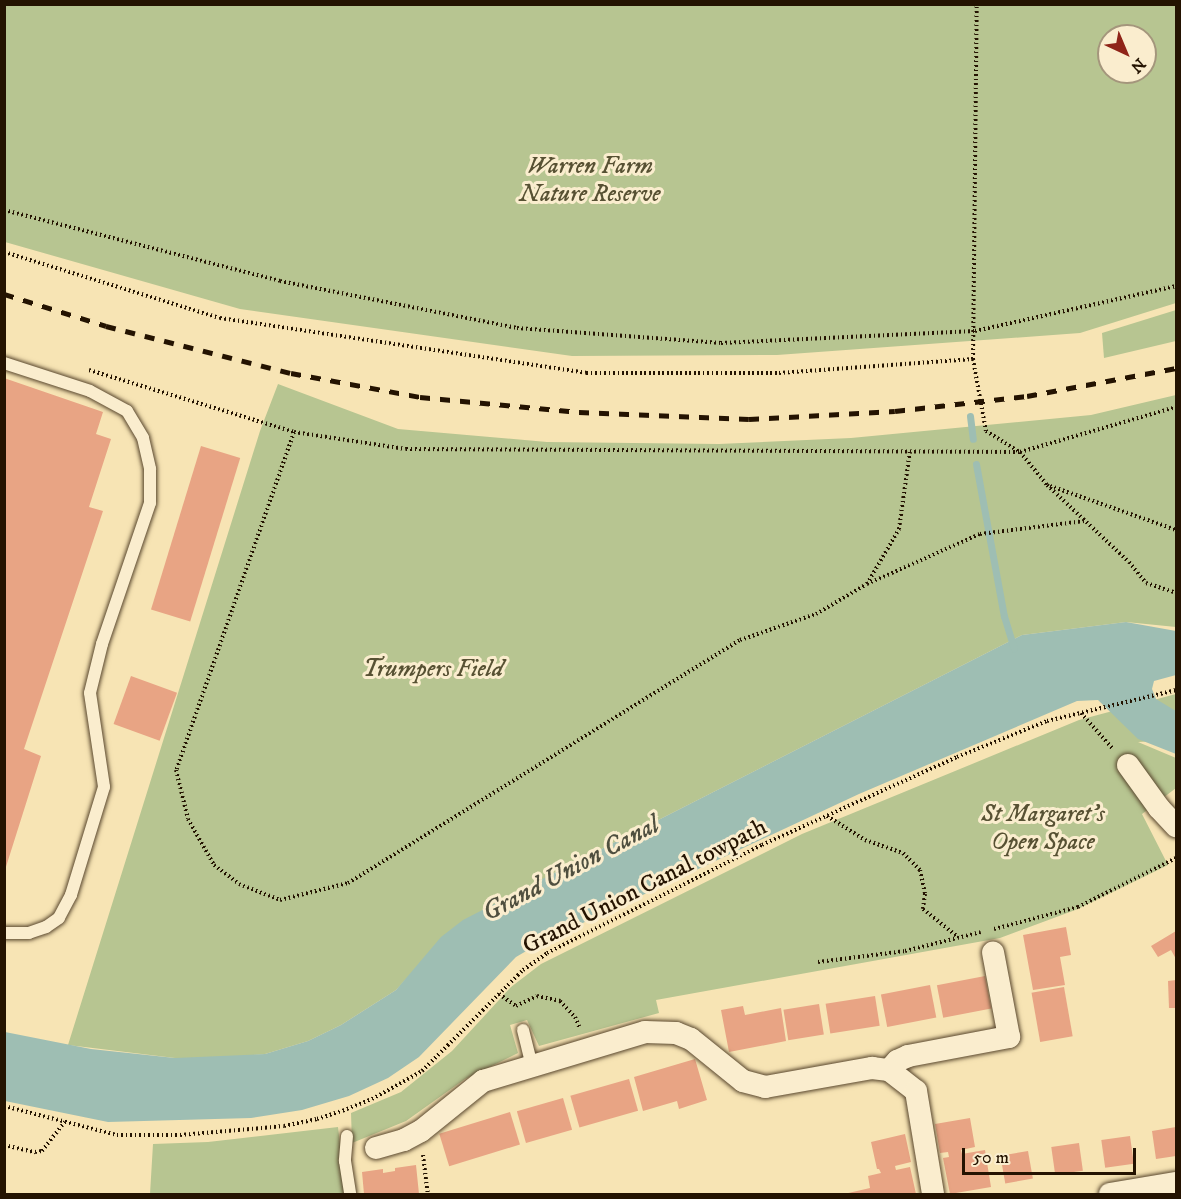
<!DOCTYPE html>
<style>
body{margin:0}
#map{position:relative;width:1181px;height:1199px;overflow:hidden;background:#f7e4b4;font-family:"IM FELL DW Pica",serif}
div>[style]{position:absolute}
.green>*{inset:0;background:#b7c591}
.water>*{inset:0;background:#9ebeb3}
.stream>*{height:7px;margin:-3.5px;padding:0 3.5px;transform-origin:3.5px;border-radius:3.5px;background:#9ebeb3}
.building>*{inset:0;background:#e8a484;transform-origin:0 0}
.path>*{height:4px;margin-top:-2px;transform-origin:0;background:repeating-linear-gradient(90deg,#241301 0 1.5px,transparent 0 4.5px)}
.roads{filter:drop-shadow(0 0 2px #59472e) drop-shadow(0 0 2px #59472e)}
.lane>*{height:12px;margin:-6px;padding:0 6px;transform-origin:6px;border-radius:6px;background:#faedce}
.street>*{height:22px;margin:-11px;padding:0 11px;transform-origin:11px;border-radius:11px;background:#faedce}
.rail>*{height:4.5px;margin-top:-2.25px;transform-origin:0;background:repeating-linear-gradient(90deg,#241301 0 10px,transparent 0 20px)}
span{translate:-50% -50%;white-space:nowrap;text-align:center;line-height:1.15;-webkit-text-stroke:6px #faedce;paint-order:stroke}
.park-label{font-size:24px;color:#575133;font-style:italic}
.street-label{font-size:24px;color:#241301}
.water-label{font-size:26px;color:#4f4f3f;font-style:italic}
.frame{position:absolute;inset:0;border:6px solid #241301;pointer-events:none}
.north{position:absolute;left:1097px;top:24px;width:60px;height:60px;box-sizing:border-box;background:#faedce;border:2px solid #a4967c;border-radius:50%;rotate:136deg;font-size:16px;font-weight:700;line-height:24px;text-align:center;color:#241301}
.north::after{content:'';display:block;margin:auto;width:21px;height:27px;background:#8f2418;clip-path:polygon(50% 0,100% 100%,50% 72%,0 100%)}
.scale{position:absolute;left:962px;top:1148px;width:174px;height:27px;box-sizing:border-box;border:3px solid #241301;border-top:0;padding-left:8px;font-size:18px;line-height:21px;white-space:nowrap;color:#241301;-webkit-text-stroke:4px #faedce;paint-order:stroke}
</style>
<div id="map">
<div class="green">
<i style="clip-path:polygon(evenodd,4px 5px,1176px 5px,1176px 303px,1080px 333px,777px 355px,572px 356px,240px 309px,5px 242px,4px 5px,1109px 36px,1145px 36px,1145px 72px,1109px 72px,1109px 36px)"></i>
<i style="clip-path:polygon(1176px 310px,1176px 341px,1104px 358px,1102px 333px)"></i>
<i style="clip-path:polygon(278px 384px,398px 429px,547px 442px,719px 444px,851px 438px,1091px 415px,1176px 395px,1176px 627px,1126px 622px,1022px 635px,554px 873px,417px 967px,396px 990px,341px 1025px,308px 1041px,265px 1054px,222px 1058px,175px 1058px,68px 1045px,260px 431px)"></i>
<i style="clip-path:polygon(1176px 694px,1176px 740px,1138px 742px,1176px 758px,1176px 788px,1142px 814px,1168px 865px,1078px 909px,1000px 938px,656px 1000px,659px 1013px,539px 1046px,527px 1020px,510px 1025px,518px 1053px,465px 1079px,406px 1121px,352px 1143px,351px 1113px,401px 1092px,452px 1051px,511px 987px,541px 964px,802px 834px,1079px 720px)"></i>
<i style="clip-path:polygon(338px 1127px,346px 1194px,150px 1194px,153px 1144px,208px 1142px)"></i>
</div>
<div class="water">
<i style="clip-path:polygon(1126px 622px,1176px 631px,1176px 675px,1154px 681px,1152px 689px,1156px 699px,1176px 711px,1176px 754px,1138px 739px,1098px 700px,1077px 701px,859px 794px,540px 943px,516px 957px,419px 1057px,388px 1078px,349px 1096px,302px 1110px,251px 1118px,108px 1122px,5px 1101px,5px 1032px,91px 1049px,175px 1058px,265px 1054px,308px 1041px,341px 1025px,396px 990px,441px 937px,463px 920px,554px 873px,1022px 635px)"></i>
</div>
<div class="stream">
<i style="left:970px;top:416px;width:23px;rotate:83deg"></i>
<i style="left:976px;top:464px;width:155px;rotate:79.6deg"></i>
<i style="left:1004px;top:616px;width:34px;rotate:73deg"></i>
</div>
<div class="building">
<i style="clip-path:polygon(4px 378px,103px 412px,96px 434px,111px 439px,89px 507px,103px 511px,24px 749px,41px 756px,5px 870px)"></i>
<i style="left:201px;top:446px;width:41px;height:171px;rotate:17deg"></i>
<i style="left:131px;top:676px;width:49px;height:51px;rotate:20deg"></i>
<i style="clip-path:polygon(1066px 927px,1071px 955px,1060px 957px,1065px 985px,1033px 990px,1023px 935px)"></i>
<i style="clip-path:polygon(1176px 931px,1176px 959px,1171px 950px,1158px 957px,1151px 946px)"></i>
<i style="left:985px;top:976px;width:33px;height:49px;rotate:79deg"></i>
<i style="clip-path:polygon(1176px 980px,1176px 1008px,1169px 1008px,1168px 981px)"></i>
<i style="left:930px;top:985px;width:33px;height:50px;rotate:79deg"></i>
<i style="left:1064px;top:987px;width:50px;height:33px;rotate:80deg"></i>
<i style="left:875px;top:996px;width:30px;height:50px;rotate:81deg"></i>
<i style="left:819px;top:1004px;width:31px;height:36px;rotate:81deg"></i>
<i style="clip-path:polygon(743px 1006px,745px 1015px,781px 1008px,786px 1041px,729px 1052px,721px 1010px)"></i>
<i style="clip-path:polygon(695px 1059px,707px 1100px,679px 1109px,677px 1101px,643px 1111px,634px 1077px)"></i>
<i style="left:629px;top:1079px;width:33px;height:61px;rotate:74deg"></i>
<i style="left:563px;top:1098px;width:33px;height:48px;rotate:74deg"></i>
<i style="left:510px;top:1112px;width:34px;height:74px;rotate:73deg"></i>
<i style="clip-path:polygon(970px 1118px,975px 1147px,961px 1150px,962px 1154px,985px 1150px,991px 1187px,950px 1194px,943px 1158px,949px 1157px,948px 1152px,940px 1153px,935px 1124px)"></i>
<i style="clip-path:polygon(1176px 1127px,1176px 1156px,1156px 1159px,1152px 1131px)"></i>
<i style="clip-path:polygon(905px 1134px,911px 1162px,895px 1166px,896px 1170px,910px 1167px,916px 1194px,844px 1194px,870px 1188px,868px 1176px,881px 1173px,879px 1169px,877px 1169px,871px 1142px)"></i>
<i style="left:1130px;top:1136px;width:28px;height:29px;rotate:82deg"></i>
<i style="left:1079px;top:1143px;width:28px;height:28px;rotate:82deg"></i>
<i style="left:1028px;top:1151px;width:28px;height:28px;rotate:80deg"></i>
<i style="clip-path:polygon(416px 1165px,419px 1194px,364px 1194px,362px 1172px,383px 1169px,383px 1173px,395px 1171px,395px 1168px)"></i>
</div>
<div class="path">
<i style="left:4px;top:210px;width:285px;rotate:14.4deg"></i>
<i style="left:280px;top:281px;width:242px;rotate:11.2deg"></i>
<i style="left:517px;top:328px;width:205px;rotate:4.2deg"></i>
<i style="left:721px;top:343px;width:254px;rotate:-2.7deg"></i>
<i style="left:975px;top:331px;width:206px;rotate:-12.6deg"></i>
<i style="left:4px;top:252px;width:226px;rotate:17deg"></i>
<i style="left:220px;top:318px;width:370px;rotate:8.5deg"></i>
<i style="left:586px;top:373px;width:193px"></i>
<i style="left:779px;top:373px;width:195px;rotate:-4.1deg"></i>
<i style="left:973px;top:359px;width:73px;rotate:79.8deg"></i>
<i style="left:986px;top:431px;width:40px;rotate:32deg"></i>
<i style="left:1020px;top:452px;width:162px;rotate:-16.1deg"></i>
<i style="left:973px;top:359px;width:355px;rotate:-89.4deg"></i>
<i style="left:89px;top:370px;width:214px;rotate:16.8deg"></i>
<i style="left:294px;top:432px;width:113px;rotate:8.6deg"></i>
<i style="left:406px;top:449px;width:614px;rotate:0.28deg"></i>
<i style="left:1020px;top:452px;width:43px;rotate:50.7deg"></i>
<i style="left:1047px;top:485px;width:112px;rotate:43.2deg"></i>
<i style="left:1129px;top:562px;width:27px;rotate:51deg"></i>
<i style="left:1146px;top:583px;width:32px;rotate:18deg"></i>
<i style="left:294px;top:432px;width:358px;rotate:109.2deg"></i>
<i style="left:176px;top:770px;width:50px;rotate:76.2deg"></i>
<i style="left:188px;top:819px;width:53px;rotate:60.5deg"></i>
<i style="left:214px;top:865px;width:31px;rotate:37deg"></i>
<i style="left:239px;top:884px;width:44px;rotate:21.3deg"></i>
<i style="left:280px;top:900px;width:70px;rotate:-14deg"></i>
<i style="left:348px;top:883px;width:461px;rotate:-31.8deg"></i>
<i style="left:740px;top:640px;width:80px;rotate:-18.9deg"></i>
<i style="left:816px;top:614px;width:59px;rotate:-30.5deg"></i>
<i style="left:867px;top:584px;width:64px;rotate:-59.8deg"></i>
<i style="left:899px;top:529px;width:79px;rotate:-82deg"></i>
<i style="left:1050px;top:486px;width:133px;rotate:19.2deg"></i>
<i style="left:867px;top:584px;width:124px;rotate:-23.9deg"></i>
<i style="left:980px;top:534px;width:105px;rotate:-7.1deg"></i>
<i style="left:1081px;top:713px;width:48px;rotate:48.4deg"></i>
<i style="left:827px;top:816px;width:45px;rotate:32.3deg"></i>
<i style="left:865px;top:840px;width:40px;rotate:18.9deg"></i>
<i style="left:903px;top:853px;width:24px;rotate:45deg"></i>
<i style="left:920px;top:870px;width:25px;rotate:78deg"></i>
<i style="left:925px;top:894px;width:15px;rotate:98deg"></i>
<i style="left:923px;top:909px;width:45px;rotate:38.7deg"></i>
<i style="left:994px;top:929px;width:87px;rotate:-14.7deg"></i>
<i style="left:1078px;top:907px;width:110px;rotate:-26.6deg"></i>
<i style="left:818px;top:962px;width:88px;rotate:-7.2deg"></i>
<i style="left:905px;top:951px;width:78px;rotate:-14deg"></i>
<i style="left:499px;top:994px;width:21px;rotate:35deg"></i>
<i style="left:516px;top:1006px;width:23px;rotate:-25deg"></i>
<i style="left:537px;top:996px;width:24px;rotate:12deg"></i>
<i style="left:560px;top:1001px;width:22px;rotate:47deg"></i>
<i style="left:575px;top:1017px;width:13px;rotate:67deg"></i>
<i style="left:4px;top:1106px;width:117px;rotate:14.4deg"></i>
<i style="left:117px;top:1135px;width:63px"></i>
<i style="left:180px;top:1135px;width:104px;rotate:-4.9deg"></i>
<i style="left:284px;top:1126px;width:34px;rotate:-12deg"></i>
<i style="left:317px;top:1119px;width:32px;rotate:-18deg"></i>
<i style="left:347px;top:1109px;width:27px;rotate:-22deg"></i>
<i style="left:372px;top:1099px;width:57px;rotate:-29.2deg"></i>
<i style="left:422px;top:1071px;width:143px;rotate:-45deg"></i>
<i style="left:523px;top:970px;width:29px;rotate:-35deg"></i>
<i style="left:547px;top:953px;width:241px;rotate:-26.7deg"></i>
<i style="left:762px;top:845px;width:214px;rotate:-24.3deg"></i>
<i style="left:957px;top:757px;width:97px;rotate:-21.8deg"></i>
<i style="left:1047px;top:721px;width:133px;rotate:-13.5deg"></i>
<i style="left:4px;top:1145px;width:32px;rotate:13deg"></i>
<i style="left:35px;top:1152px;width:7px;rotate:-8deg"></i>
<i style="left:42px;top:1151px;width:37px;rotate:-52deg"></i>
<i style="left:423px;top:1155px;width:39px;rotate:83deg"></i>
</div>
<div class="roads">
<div class="lane">
<i style="left:4px;top:363px;width:90px;rotate:18deg"></i>
<i style="left:90px;top:391px;width:42px;rotate:28.4deg"></i>
<i style="left:127px;top:411px;width:31px;rotate:59deg"></i>
<i style="left:143px;top:438px;width:32px;rotate:77deg"></i>
<i style="left:150px;top:469px;width:34px;rotate:90deg"></i>
<i style="left:150px;top:503px;width:149px;rotate:108.8deg"></i>
<i style="left:102px;top:644px;width:50px;rotate:103.8deg"></i>
<i style="left:90px;top:693px;width:95px;rotate:81.5deg"></i>
<i style="left:104px;top:787px;width:113px;rotate:107deg"></i>
<i style="left:71px;top:895px;width:26px;rotate:118deg"></i>
<i style="left:59px;top:918px;width:16px;rotate:145deg"></i>
<i style="left:46px;top:927px;width:18px;rotate:161deg"></i>
<i style="left:29px;top:933px;width:25px;rotate:180deg"></i>
<i style="left:523px;top:1030px;width:36px;rotate:76deg"></i>
<i style="left:347px;top:1136px;width:25px;rotate:95deg"></i>
<i style="left:345px;top:1161px;width:33px;rotate:81deg"></i>
</div>
<div class="street">
<i style="left:1128px;top:765px;width:53px;rotate:54.2deg"></i>
<i style="left:1159px;top:808px;width:25px;rotate:47deg"></i>
<i style="left:889px;top:1070px;width:12px;rotate:-48deg"></i>
<i style="left:897px;top:1061px;width:12px;rotate:-24deg"></i>
<i style="left:908px;top:1056px;width:103px;rotate:-10.7deg"></i>
<i style="left:1009px;top:1037px;width:86px;rotate:-100.7deg"></i>
<i style="left:376px;top:1148px;width:29px;rotate:-16deg"></i>
<i style="left:404px;top:1140px;width:19px;rotate:-28deg"></i>
<i style="left:421px;top:1131px;width:80px;rotate:-38.9deg"></i>
<i style="left:483px;top:1081px;width:169px;rotate:-16.8deg"></i>
<i style="left:645px;top:1032px;width:31px;rotate:2deg"></i>
<i style="left:676px;top:1033px;width:16px;rotate:22deg"></i>
<i style="left:691px;top:1039px;width:67px;rotate:38.9deg"></i>
<i style="left:743px;top:1081px;width:23px;rotate:15deg"></i>
<i style="left:765px;top:1087px;width:109px;rotate:-10.1deg"></i>
<i style="left:872px;top:1068px;width:17px;rotate:7deg"></i>
<i style="left:889px;top:1070px;width:34px;rotate:38deg"></i>
<i style="left:916px;top:1091px;width:104px;rotate:80.6deg"></i>
<i style="left:1110px;top:1194px;width:67px;rotate:-9.5deg"></i>
</div>
</div>
<div class="rail">
<i style="left:4px;top:294px;width:107px;rotate:17.4deg"></i>
<i style="left:106px;top:326px;width:191px;rotate:14.3deg"></i>
<i style="left:291px;top:373px;width:131px;rotate:10.5deg"></i>
<i style="left:420px;top:397px;width:160px;rotate:5.4deg"></i>
<i style="left:579px;top:412px;width:170px;rotate:2.4deg"></i>
<i style="left:749px;top:419px;width:146px;rotate:-3.1deg"></i>
<i style="left:895px;top:411px;width:133px;rotate:-6.5deg"></i>
<i style="left:1027px;top:396px;width:152px;rotate:-10.6deg"></i>
</div>
<div class="park-label">
<span style="left:590px;top:181px">Warren Farm<br>Nature Reserve</span>
<span style="left:433px;top:670px">Trumpers Field</span>
<span style="left:1043px;top:829px">St Margaret's<br>Open Space</span>
</div>
<div class="street-label">
<span style="left:645px;top:887px;rotate:-27deg">Grand Union Canal towpath</span>
</div>
<div class="water-label">
<span style="left:571px;top:869px;rotate:-28deg">Grand Union Canal</span>
</div>
<div class="frame"></div>
<div class="north">N</div>
<div class="scale">50 m</div>
</div>
